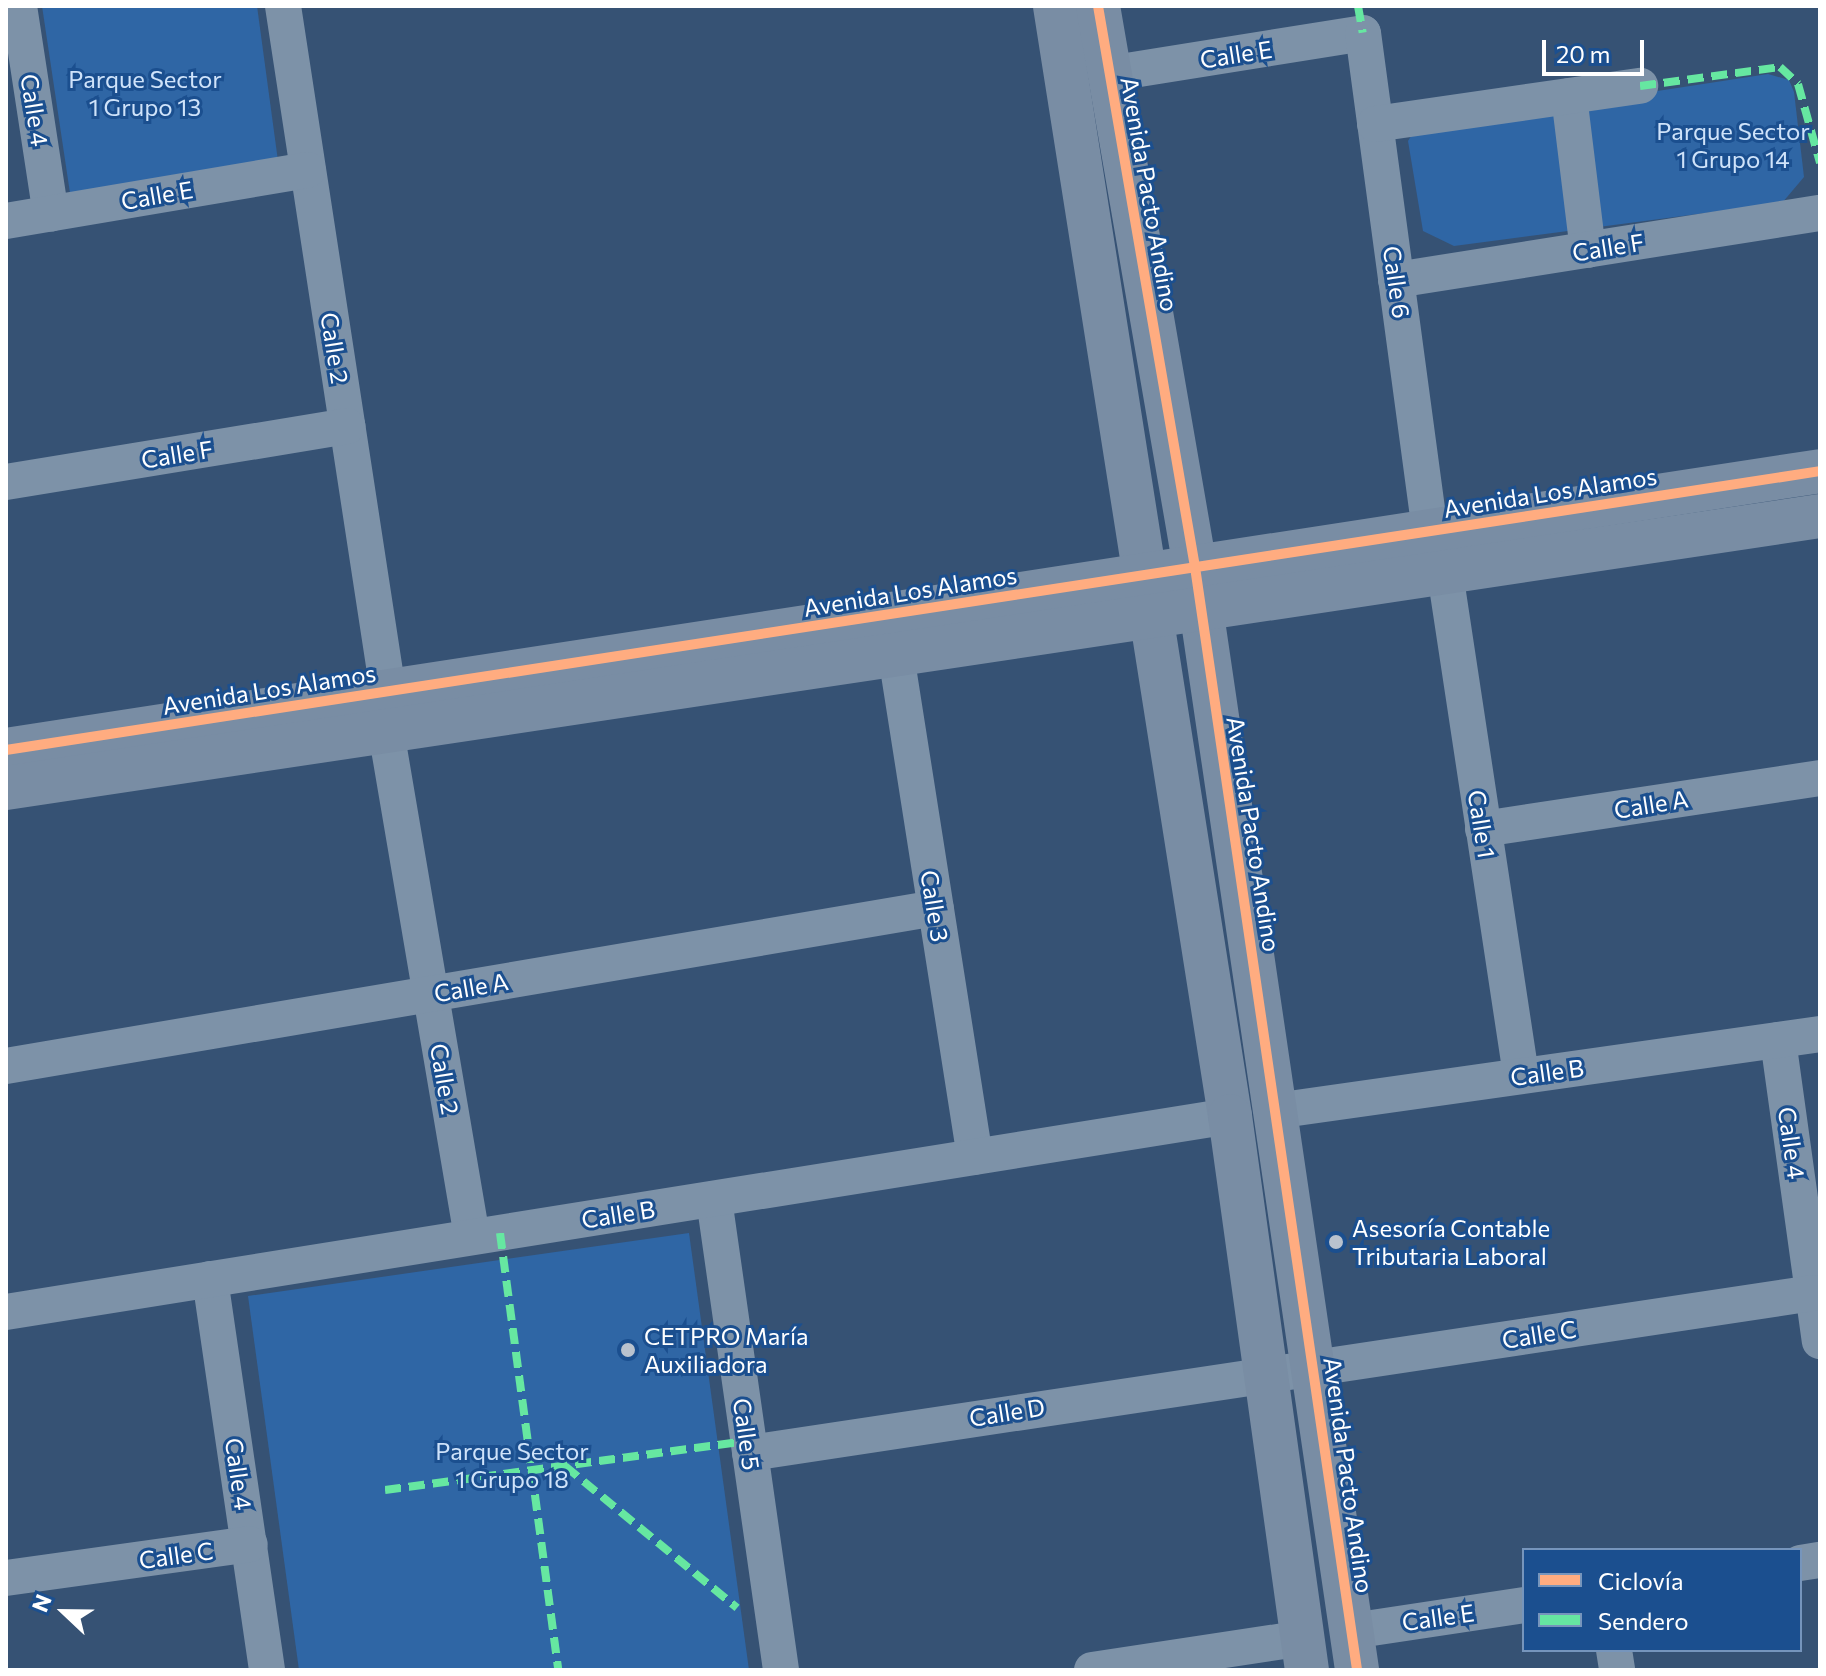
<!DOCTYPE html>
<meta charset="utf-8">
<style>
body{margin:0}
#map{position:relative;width:1826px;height:1676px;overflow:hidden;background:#365274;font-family:Commissioner,sans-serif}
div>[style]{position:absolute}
.green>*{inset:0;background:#2f66a5}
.street>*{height:36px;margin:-18px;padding:0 18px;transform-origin:18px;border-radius:18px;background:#7d92a8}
.secondary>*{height:44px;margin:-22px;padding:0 22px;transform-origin:22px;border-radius:22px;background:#798da4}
.quiet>*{height:8px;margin-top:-4px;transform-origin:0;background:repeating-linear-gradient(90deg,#66e7a1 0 16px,transparent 0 24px)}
.cycleway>*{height:10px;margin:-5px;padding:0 5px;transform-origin:5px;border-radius:5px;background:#ffac80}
.dots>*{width:22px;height:22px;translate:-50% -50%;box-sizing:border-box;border:4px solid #1b4f8f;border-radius:50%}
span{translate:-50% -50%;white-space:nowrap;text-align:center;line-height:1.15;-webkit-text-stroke:6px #1b4f8f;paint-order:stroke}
.street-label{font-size:24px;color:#fff}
.park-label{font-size:24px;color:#cfe3fa}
.poi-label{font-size:24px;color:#fff}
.left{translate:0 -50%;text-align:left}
.frame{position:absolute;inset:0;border:8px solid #fff;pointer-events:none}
.legend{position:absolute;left:1522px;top:1548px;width:280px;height:104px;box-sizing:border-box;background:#1b4f8f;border:2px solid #7695bc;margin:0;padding:10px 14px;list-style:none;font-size:24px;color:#fff}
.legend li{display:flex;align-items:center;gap:16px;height:40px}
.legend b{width:40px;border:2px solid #7695bc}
.north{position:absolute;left:24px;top:1572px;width:80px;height:80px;-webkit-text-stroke:6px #1b4f8f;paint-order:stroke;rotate:292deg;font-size:22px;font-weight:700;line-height:32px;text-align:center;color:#fff}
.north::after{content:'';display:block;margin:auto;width:28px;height:36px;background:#fff;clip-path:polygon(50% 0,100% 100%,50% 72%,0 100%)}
.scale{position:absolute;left:1542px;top:40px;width:102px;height:36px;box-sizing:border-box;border:4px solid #fff;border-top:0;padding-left:10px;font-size:24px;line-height:28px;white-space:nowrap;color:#fff;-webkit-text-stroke:6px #1b4f8f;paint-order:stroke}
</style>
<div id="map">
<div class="green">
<i style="clip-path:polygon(42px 6px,257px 6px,278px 161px,70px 193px)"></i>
<i style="clip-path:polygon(1768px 74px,1789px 80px,1794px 92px,1804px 177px,1782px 203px,1454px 246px,1423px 231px,1408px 141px,1416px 128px)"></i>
<i style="clip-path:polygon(689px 1233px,749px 1670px,299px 1670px,248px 1296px)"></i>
</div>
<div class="street">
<i style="left:19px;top:6px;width:210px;rotate:81.3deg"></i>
<i style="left:283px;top:6px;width:693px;rotate:81.29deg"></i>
<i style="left:1108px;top:74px;width:258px;rotate:-9.1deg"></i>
<i style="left:1363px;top:33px;width:502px;rotate:82.34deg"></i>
<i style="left:1569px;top:96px;width:155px;rotate:83deg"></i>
<i style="left:1375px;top:124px;width:268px;rotate:-8.2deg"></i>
<i style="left:6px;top:221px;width:306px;rotate:-9.6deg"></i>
<i style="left:1396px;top:280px;width:429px;rotate:-9deg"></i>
<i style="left:6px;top:482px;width:346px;rotate:-9.3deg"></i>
<i style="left:1445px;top:573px;width:508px;rotate:81.39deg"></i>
<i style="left:896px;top:655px;width:508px;rotate:81.06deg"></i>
<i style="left:386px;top:731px;width:513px;rotate:80.35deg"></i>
<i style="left:1483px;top:829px;width:341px;rotate:-8.6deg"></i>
<i style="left:1778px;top:1040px;width:304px;rotate:82.1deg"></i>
<i style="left:6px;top:1066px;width:943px;rotate:-9.64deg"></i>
<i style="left:1275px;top:1111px;width:550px;rotate:-8.04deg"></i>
<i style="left:714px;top:1199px;width:476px;rotate:81.9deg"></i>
<i style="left:210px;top:1279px;width:395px;rotate:81.7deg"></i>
<i style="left:6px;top:1312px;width:1240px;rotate:-9.1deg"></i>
<i style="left:750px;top:1453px;width:1075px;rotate:-8.56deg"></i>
<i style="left:1800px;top:1563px;width:20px;rotate:-9deg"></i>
<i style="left:6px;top:1578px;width:246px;rotate:-7.9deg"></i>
<i style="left:1352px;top:1631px;width:174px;rotate:-8.6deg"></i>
<i style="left:1614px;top:1650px;width:20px;rotate:81deg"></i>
<i style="left:1092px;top:1670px;width:213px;rotate:-8.6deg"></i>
</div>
<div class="secondary">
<i style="left:1055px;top:6px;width:1124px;rotate:81.04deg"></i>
<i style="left:1230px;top:1116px;width:559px;rotate:82.09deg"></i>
<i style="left:1098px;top:6px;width:569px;rotate:80.19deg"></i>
<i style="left:1195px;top:567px;width:1115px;rotate:81.64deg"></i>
<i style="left:6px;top:750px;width:1835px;rotate:-8.74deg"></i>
<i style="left:6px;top:788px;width:1834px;rotate:-8.53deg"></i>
</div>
<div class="quiet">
<i style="left:1358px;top:6px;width:27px;rotate:80deg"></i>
<i style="left:1640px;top:86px;width:141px;rotate:-7.7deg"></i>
<i style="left:1780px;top:67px;width:25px;rotate:43deg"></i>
<i style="left:1798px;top:84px;width:82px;rotate:74.4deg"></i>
<i style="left:500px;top:1233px;width:441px;rotate:82.4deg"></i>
<i style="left:565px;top:1466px;width:223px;rotate:39.5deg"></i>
<i style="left:385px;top:1490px;width:367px;rotate:-7.7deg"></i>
</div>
<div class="cycleway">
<i style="left:1098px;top:6px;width:569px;rotate:80.19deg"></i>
<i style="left:1195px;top:567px;width:1115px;rotate:81.64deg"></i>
<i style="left:6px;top:750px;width:1835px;rotate:-8.74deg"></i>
</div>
<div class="dots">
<i style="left:1336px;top:1242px;background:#b9c2ce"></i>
<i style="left:628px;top:1350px;background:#b9c2ce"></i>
</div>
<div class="street-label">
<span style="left:1236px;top:54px;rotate:-9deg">Calle E</span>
<span style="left:35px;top:110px;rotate:81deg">Calle 4</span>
<span style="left:1150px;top:194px;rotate:80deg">Avenida Pacto Andino</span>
<span style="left:157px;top:195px;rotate:-10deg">Calle E</span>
<span style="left:1608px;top:247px;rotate:-9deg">Calle F</span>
<span style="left:1397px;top:282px;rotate:82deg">Calle 6</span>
<span style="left:335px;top:348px;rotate:81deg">Calle 2</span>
<span style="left:177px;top:454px;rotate:-9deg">Calle F</span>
<span style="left:1550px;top:492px;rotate:-9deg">Avenida Los Alamos</span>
<span style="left:910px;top:591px;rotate:-9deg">Avenida Los Alamos</span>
<span style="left:269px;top:689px;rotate:-9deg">Avenida Los Alamos</span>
<span style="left:1651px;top:804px;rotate:-9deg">Calle A</span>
<span style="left:1482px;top:824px;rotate:81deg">Calle 1</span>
<span style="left:1254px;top:834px;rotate:81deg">Avenida Pacto Andino</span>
<span style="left:935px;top:906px;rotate:81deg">Calle 3</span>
<span style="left:471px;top:987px;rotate:-10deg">Calle A</span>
<span style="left:1547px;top:1072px;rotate:-8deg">Calle B</span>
<span style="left:445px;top:1079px;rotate:80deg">Calle 2</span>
<span style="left:1792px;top:1143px;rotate:82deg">Calle 4</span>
<span style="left:618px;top:1214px;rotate:-9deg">Calle B</span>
<span style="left:1539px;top:1334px;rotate:-9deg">Calle C</span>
<span style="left:1007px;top:1412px;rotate:-9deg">Calle D</span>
<span style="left:747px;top:1434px;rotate:82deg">Calle 5</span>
<span style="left:239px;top:1474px;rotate:82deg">Calle 4</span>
<span style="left:1349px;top:1475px;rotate:82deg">Avenida Pacto Andino</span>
<span style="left:176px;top:1555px;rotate:-8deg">Calle C</span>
<span style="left:1438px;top:1617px;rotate:-8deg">Calle E</span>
</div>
<div class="park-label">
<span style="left:145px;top:93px">Parque Sector<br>1 Grupo 13</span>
<span style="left:1733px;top:145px">Parque Sector<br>1 Grupo 14</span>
<span style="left:512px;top:1465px">Parque Sector<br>1 Grupo 18</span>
</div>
<div class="poi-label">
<span class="left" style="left:1352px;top:1242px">Asesoría Contable<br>Tributaria Laboral</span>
<span class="left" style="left:644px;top:1350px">CETPRO María<br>Auxiliadora</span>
</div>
<div class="frame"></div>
<ul class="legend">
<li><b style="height:10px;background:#ffac80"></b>Ciclovía</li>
<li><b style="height:10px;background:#66e7a1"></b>Sendero</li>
</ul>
<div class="north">N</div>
<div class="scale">20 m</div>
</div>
